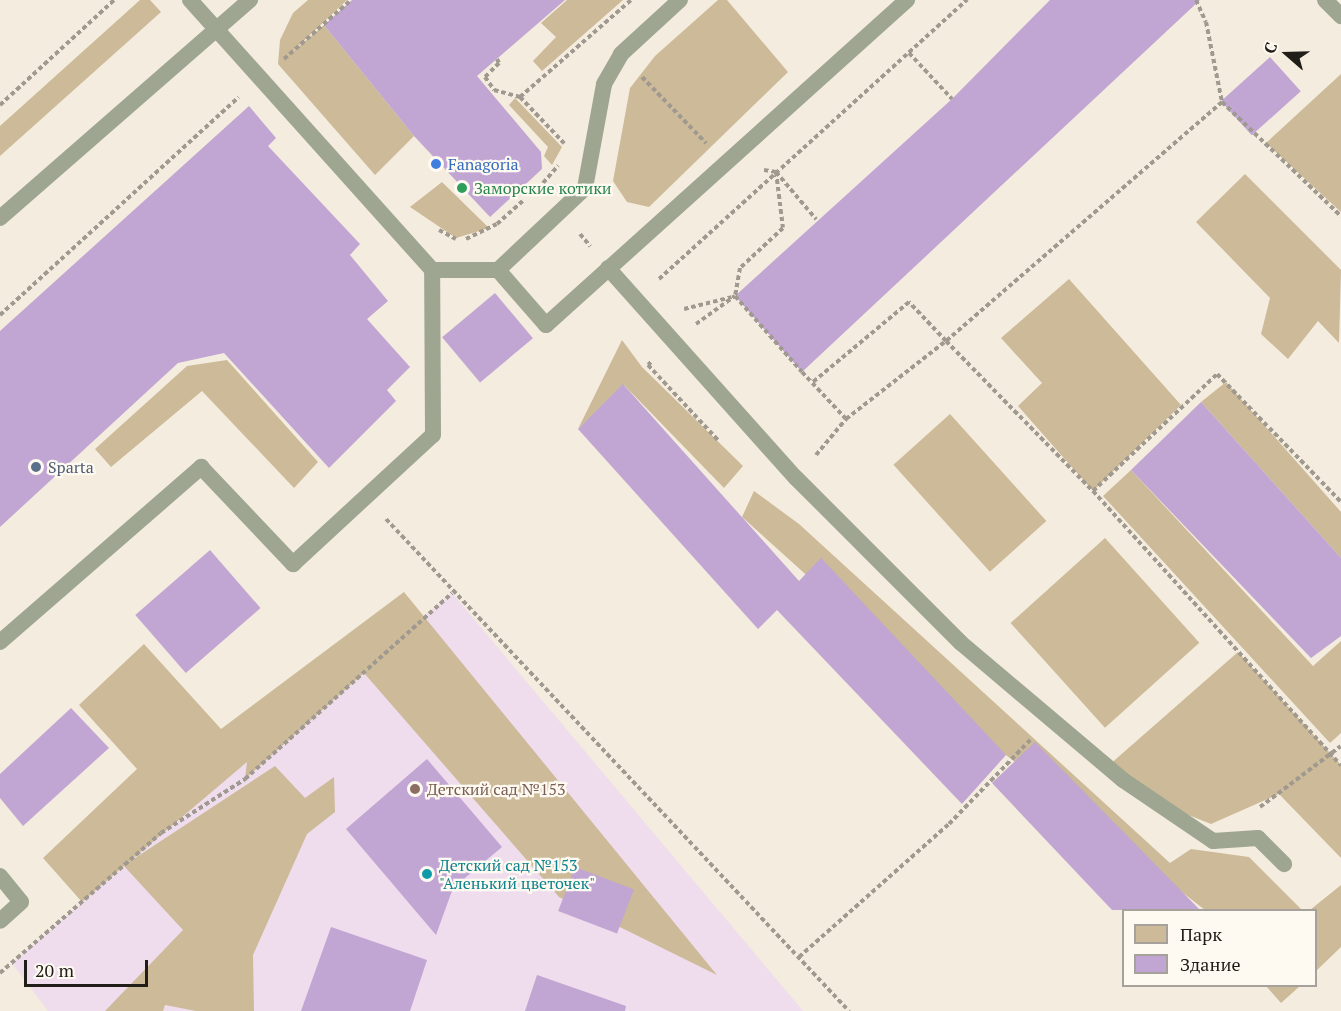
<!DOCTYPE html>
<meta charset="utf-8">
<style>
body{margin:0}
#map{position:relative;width:1341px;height:1011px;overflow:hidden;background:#f4ecde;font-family:"PT Serif",serif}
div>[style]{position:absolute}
.education>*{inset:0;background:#efdced}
.green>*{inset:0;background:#ccba98;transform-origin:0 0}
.building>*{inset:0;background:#c1a5d3;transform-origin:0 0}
.path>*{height:4px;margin-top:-2px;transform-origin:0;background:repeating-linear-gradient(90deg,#9f998f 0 4.5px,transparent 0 7.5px)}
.service>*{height:16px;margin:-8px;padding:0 8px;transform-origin:8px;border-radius:8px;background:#9ea691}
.dots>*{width:16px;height:16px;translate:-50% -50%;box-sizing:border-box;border:3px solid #fffaf1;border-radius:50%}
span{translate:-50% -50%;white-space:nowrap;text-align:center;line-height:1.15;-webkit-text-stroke:4.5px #fffaf1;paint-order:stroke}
.shop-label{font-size:16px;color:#366cbe}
.left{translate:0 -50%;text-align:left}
.leisure-label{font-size:16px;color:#27864d}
.service-label{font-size:16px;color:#4e5e75}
.education-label{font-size:16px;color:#785e54}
.culture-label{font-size:16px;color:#0d838f}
.legend{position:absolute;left:1122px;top:909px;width:195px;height:78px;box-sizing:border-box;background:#fffaf1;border:2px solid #a6a29b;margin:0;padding:8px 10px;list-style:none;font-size:18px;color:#211e19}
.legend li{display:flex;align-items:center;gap:12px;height:30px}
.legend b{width:30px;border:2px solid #a6a29b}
.north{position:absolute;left:1257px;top:24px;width:60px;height:60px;-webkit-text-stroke:4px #fffaf1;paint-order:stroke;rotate:290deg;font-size:16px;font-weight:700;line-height:24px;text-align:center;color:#211e19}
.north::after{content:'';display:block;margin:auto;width:21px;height:27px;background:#211e19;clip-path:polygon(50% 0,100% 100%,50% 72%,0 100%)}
.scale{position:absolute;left:24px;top:960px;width:124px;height:27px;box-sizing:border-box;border:3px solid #211e19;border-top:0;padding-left:8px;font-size:18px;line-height:21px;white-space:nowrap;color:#211e19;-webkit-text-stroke:4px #fffaf1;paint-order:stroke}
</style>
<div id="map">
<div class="education">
<i style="clip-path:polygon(452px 593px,803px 1011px,48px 1011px,12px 963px,161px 833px)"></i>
</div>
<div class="green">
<i style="clip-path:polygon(140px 0,150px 0,161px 12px,0 156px,0 126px)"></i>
<i style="clip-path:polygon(308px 0,347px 0,291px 53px,324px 25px,414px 136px,375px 175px,278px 64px,280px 40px,293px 13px)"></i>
<i style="clip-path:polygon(567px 0,623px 0,542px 71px,533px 61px,556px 37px,541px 23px)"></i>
<i style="clip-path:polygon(718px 0,727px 0,788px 72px,649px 207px,627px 202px,613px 181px,630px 88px,655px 56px)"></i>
<i style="clip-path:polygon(1341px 74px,1341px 212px,1266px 143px)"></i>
<i style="clip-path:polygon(515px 98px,562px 147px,552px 165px,544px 156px,548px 147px,509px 105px)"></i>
<i style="clip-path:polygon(1245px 174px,1341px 270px,1339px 343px,1318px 321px,1288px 359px,1261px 334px,1270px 298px,1196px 222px)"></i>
<i style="clip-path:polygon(442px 182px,489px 228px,456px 238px,410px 207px)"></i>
<i style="clip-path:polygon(1069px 279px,1181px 405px,1093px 491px,1018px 406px,1042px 383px,1001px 338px)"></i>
<i style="clip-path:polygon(622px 340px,642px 367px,743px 466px,724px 488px,624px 385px,578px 429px)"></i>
<i style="clip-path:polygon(227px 360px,318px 462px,294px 488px,202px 391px,111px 467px,95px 449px,187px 366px)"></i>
<i style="clip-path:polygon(1226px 382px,1341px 512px,1341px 558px,1201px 402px)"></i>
<i style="left:950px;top:414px;width:144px;height:76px;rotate:48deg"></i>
<i style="clip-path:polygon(1131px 470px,1313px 666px,1341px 641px,1341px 733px,1330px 743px,1103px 496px)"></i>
<i style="clip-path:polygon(754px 491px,799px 524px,1170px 863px,1191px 849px,1249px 857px,1302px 910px,1205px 910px,1006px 755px,742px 517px)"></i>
<i style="left:1105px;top:538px;width:141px;height:127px;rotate:48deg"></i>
<i style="clip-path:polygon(404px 592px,717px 975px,559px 897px,364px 673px,245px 779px,247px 762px,129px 862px,275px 766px,305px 798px,334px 777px,335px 812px,307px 834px,253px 955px,254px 1011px,196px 1011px,165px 1005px,163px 1011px,105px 1011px,183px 930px,124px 866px,82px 902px,43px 858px,137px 769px,79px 705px,144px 644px,221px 729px)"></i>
<i style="clip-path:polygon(1238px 652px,1341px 765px,1341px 858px,1279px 794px,1211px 824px,1156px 802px,1108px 766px)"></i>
<i style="clip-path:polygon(1341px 885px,1341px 947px,1316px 971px,1316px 910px,1310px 910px)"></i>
<i style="clip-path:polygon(1266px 986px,1300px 986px,1281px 1003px)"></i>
</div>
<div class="building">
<i style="clip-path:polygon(352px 0,565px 0,477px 76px,541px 152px,542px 169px,490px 217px,414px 136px,324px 25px)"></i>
<i style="clip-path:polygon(1050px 0,1200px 0,802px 372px,735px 296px,952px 99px)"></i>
<i style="left:1270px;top:57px;width:46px;height:66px;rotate:48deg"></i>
<i style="clip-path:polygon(249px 106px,276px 138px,268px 146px,360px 244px,350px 255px,388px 301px,367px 319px,410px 367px,387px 390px,396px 401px,329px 468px,224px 353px,178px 363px,0 527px,0 331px)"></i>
<i style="left:495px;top:293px;width:59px;height:69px;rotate:50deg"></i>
<i style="clip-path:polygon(623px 384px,799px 581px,821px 558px,1006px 755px,962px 804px,777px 610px,758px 629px,578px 429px)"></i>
<i style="clip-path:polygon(1201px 402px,1341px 558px,1341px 636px,1311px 658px,1131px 470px)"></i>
<i style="left:210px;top:550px;width:77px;height:99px;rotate:49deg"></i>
<i style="clip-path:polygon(71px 708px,109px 748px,23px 826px,0 798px,0 774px)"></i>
<i style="clip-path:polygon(1035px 742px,1200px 910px,1112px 910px,992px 783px)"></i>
<i style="clip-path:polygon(427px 759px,502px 847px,453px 888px,436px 935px,346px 829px)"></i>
<i style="left:575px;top:867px;width:63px;height:47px;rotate:21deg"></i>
<i style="clip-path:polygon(331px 927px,427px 960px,410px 1011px,301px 1011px)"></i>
<i style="clip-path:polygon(537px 975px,626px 1006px,625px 1011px,525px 1011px)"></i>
</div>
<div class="path">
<i style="left:1196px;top:0;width:24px;rotate:66deg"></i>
<i style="left:1206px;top:22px;width:82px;rotate:78.7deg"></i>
<i style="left:1222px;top:102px;width:365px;rotate:139.1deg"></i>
<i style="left:946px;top:341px;width:210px;rotate:45.6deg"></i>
<i style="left:1093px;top:491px;width:370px;rotate:47.9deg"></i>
<i style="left:909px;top:53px;width:63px;rotate:46.9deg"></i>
<i style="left:284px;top:59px;width:89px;rotate:-41.4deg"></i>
<i style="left:497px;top:59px;width:4px;rotate:63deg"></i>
<i style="left:499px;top:63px;width:20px;rotate:135deg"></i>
<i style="left:485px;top:77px;width:16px;rotate:55deg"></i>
<i style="left:494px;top:90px;width:27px;rotate:15deg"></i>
<i style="left:520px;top:97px;width:64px;rotate:46.3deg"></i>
<i style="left:642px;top:77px;width:92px;rotate:45.9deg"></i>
<i style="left:520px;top:97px;width:147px;rotate:-41.1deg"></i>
<i style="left:1222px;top:102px;width:165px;rotate:43.8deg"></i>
<i style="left:0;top:105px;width:155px;rotate:-42.6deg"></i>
<i style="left:764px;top:170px;width:12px;rotate:9deg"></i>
<i style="left:776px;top:172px;width:62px;rotate:49.6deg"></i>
<i style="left:776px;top:172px;width:56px;rotate:82.9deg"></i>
<i style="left:783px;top:228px;width:59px;rotate:137.1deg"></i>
<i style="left:740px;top:268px;width:28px;rotate:100deg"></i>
<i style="left:735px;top:296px;width:101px;rotate:48.6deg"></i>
<i style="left:802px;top:372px;width:64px;rotate:46.9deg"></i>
<i style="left:846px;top:419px;width:127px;rotate:-38deg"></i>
<i style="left:946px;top:341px;width:54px;rotate:-133.5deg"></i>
<i style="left:909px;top:302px;width:125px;rotate:140.2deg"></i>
<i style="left:543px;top:183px;width:23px;rotate:-49deg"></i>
<i style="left:439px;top:230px;width:19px;rotate:28deg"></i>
<i style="left:580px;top:234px;width:16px;rotate:50deg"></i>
<i style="left:466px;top:239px;width:34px;rotate:-26deg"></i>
<i style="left:497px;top:224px;width:36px;rotate:-42deg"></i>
<i style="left:659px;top:279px;width:416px;rotate:-42.2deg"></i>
<i style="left:684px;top:309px;width:49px;rotate:-14deg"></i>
<i style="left:0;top:315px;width:323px;rotate:-42.4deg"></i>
<i style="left:696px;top:324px;width:48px;rotate:-35.7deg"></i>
<i style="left:651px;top:362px;width:4px;rotate:135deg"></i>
<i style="left:648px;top:365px;width:103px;rotate:47deg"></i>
<i style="left:816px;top:455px;width:47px;rotate:-50.2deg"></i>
<i style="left:1093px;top:491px;width:170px;rotate:-43.3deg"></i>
<i style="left:1217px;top:374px;width:178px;rotate:45.9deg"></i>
<i style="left:386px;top:519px;width:676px;rotate:46.74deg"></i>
<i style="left:1260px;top:807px;width:101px;rotate:-37deg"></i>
<i style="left:799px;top:957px;width:200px;rotate:-41.6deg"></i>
<i style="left:949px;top:824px;width:117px;rotate:-46deg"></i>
<i style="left:0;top:973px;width:213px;rotate:-41deg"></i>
<i style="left:161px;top:833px;width:100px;rotate:-32.7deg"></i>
<i style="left:245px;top:779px;width:278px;rotate:-41.9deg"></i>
</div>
<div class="service">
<i style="left:190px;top:0;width:363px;rotate:48.1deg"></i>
<i style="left:432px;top:270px;width:66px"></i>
<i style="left:498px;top:270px;width:73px;rotate:48.9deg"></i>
<i style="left:546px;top:325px;width:486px;rotate:-42deg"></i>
<i style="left:1325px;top:0;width:23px;rotate:45deg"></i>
<i style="left:0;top:218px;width:332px;rotate:-41.1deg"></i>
<i style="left:608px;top:268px;width:282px;rotate:48.2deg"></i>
<i style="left:796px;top:478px;width:233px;rotate:45deg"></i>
<i style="left:961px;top:643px;width:212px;rotate:40.2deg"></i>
<i style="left:1123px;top:780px;width:109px;rotate:34.1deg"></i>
<i style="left:1213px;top:841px;width:45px;rotate:-3.8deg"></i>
<i style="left:1258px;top:838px;width:37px;rotate:45deg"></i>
<i style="left:498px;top:270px;width:120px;rotate:-43.3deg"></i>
<i style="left:585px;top:188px;width:106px;rotate:-79.6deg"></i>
<i style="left:604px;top:84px;width:34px;rotate:-60deg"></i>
<i style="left:621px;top:54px;width:80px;rotate:-42.5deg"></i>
<i style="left:0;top:642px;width:267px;rotate:-41deg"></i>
<i style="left:201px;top:467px;width:134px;rotate:46.5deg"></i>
<i style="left:293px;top:564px;width:190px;rotate:-42.7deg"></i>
<i style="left:433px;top:435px;width:165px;rotate:-90.3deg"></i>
<i style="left:0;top:876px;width:33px;rotate:51deg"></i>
<i style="left:21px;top:902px;width:28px;rotate:138deg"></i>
</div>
<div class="dots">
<i style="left:436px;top:164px;background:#3f7fe0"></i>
<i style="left:462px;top:188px;background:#2e9e5b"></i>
<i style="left:36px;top:467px;background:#5c6f8a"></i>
<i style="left:415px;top:789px;background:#8d6e63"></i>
<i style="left:427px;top:874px;background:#0f9aa8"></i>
</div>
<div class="shop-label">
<span class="left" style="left:448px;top:164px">Fanagoria</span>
</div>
<div class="leisure-label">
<span class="left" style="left:474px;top:188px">Заморские котики</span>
</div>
<div class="service-label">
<span class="left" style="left:48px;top:467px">Sparta</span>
</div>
<div class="education-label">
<span class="left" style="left:427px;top:789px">Детский сад №153</span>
</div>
<div class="culture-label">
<span class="left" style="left:439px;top:874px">Детский сад №153<br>"Аленький цветочек"</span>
</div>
<ul class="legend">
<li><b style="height:16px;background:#ccba98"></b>Парк</li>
<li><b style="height:16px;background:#c1a5d3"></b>Здание</li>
</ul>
<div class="north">С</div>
<div class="scale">20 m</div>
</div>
